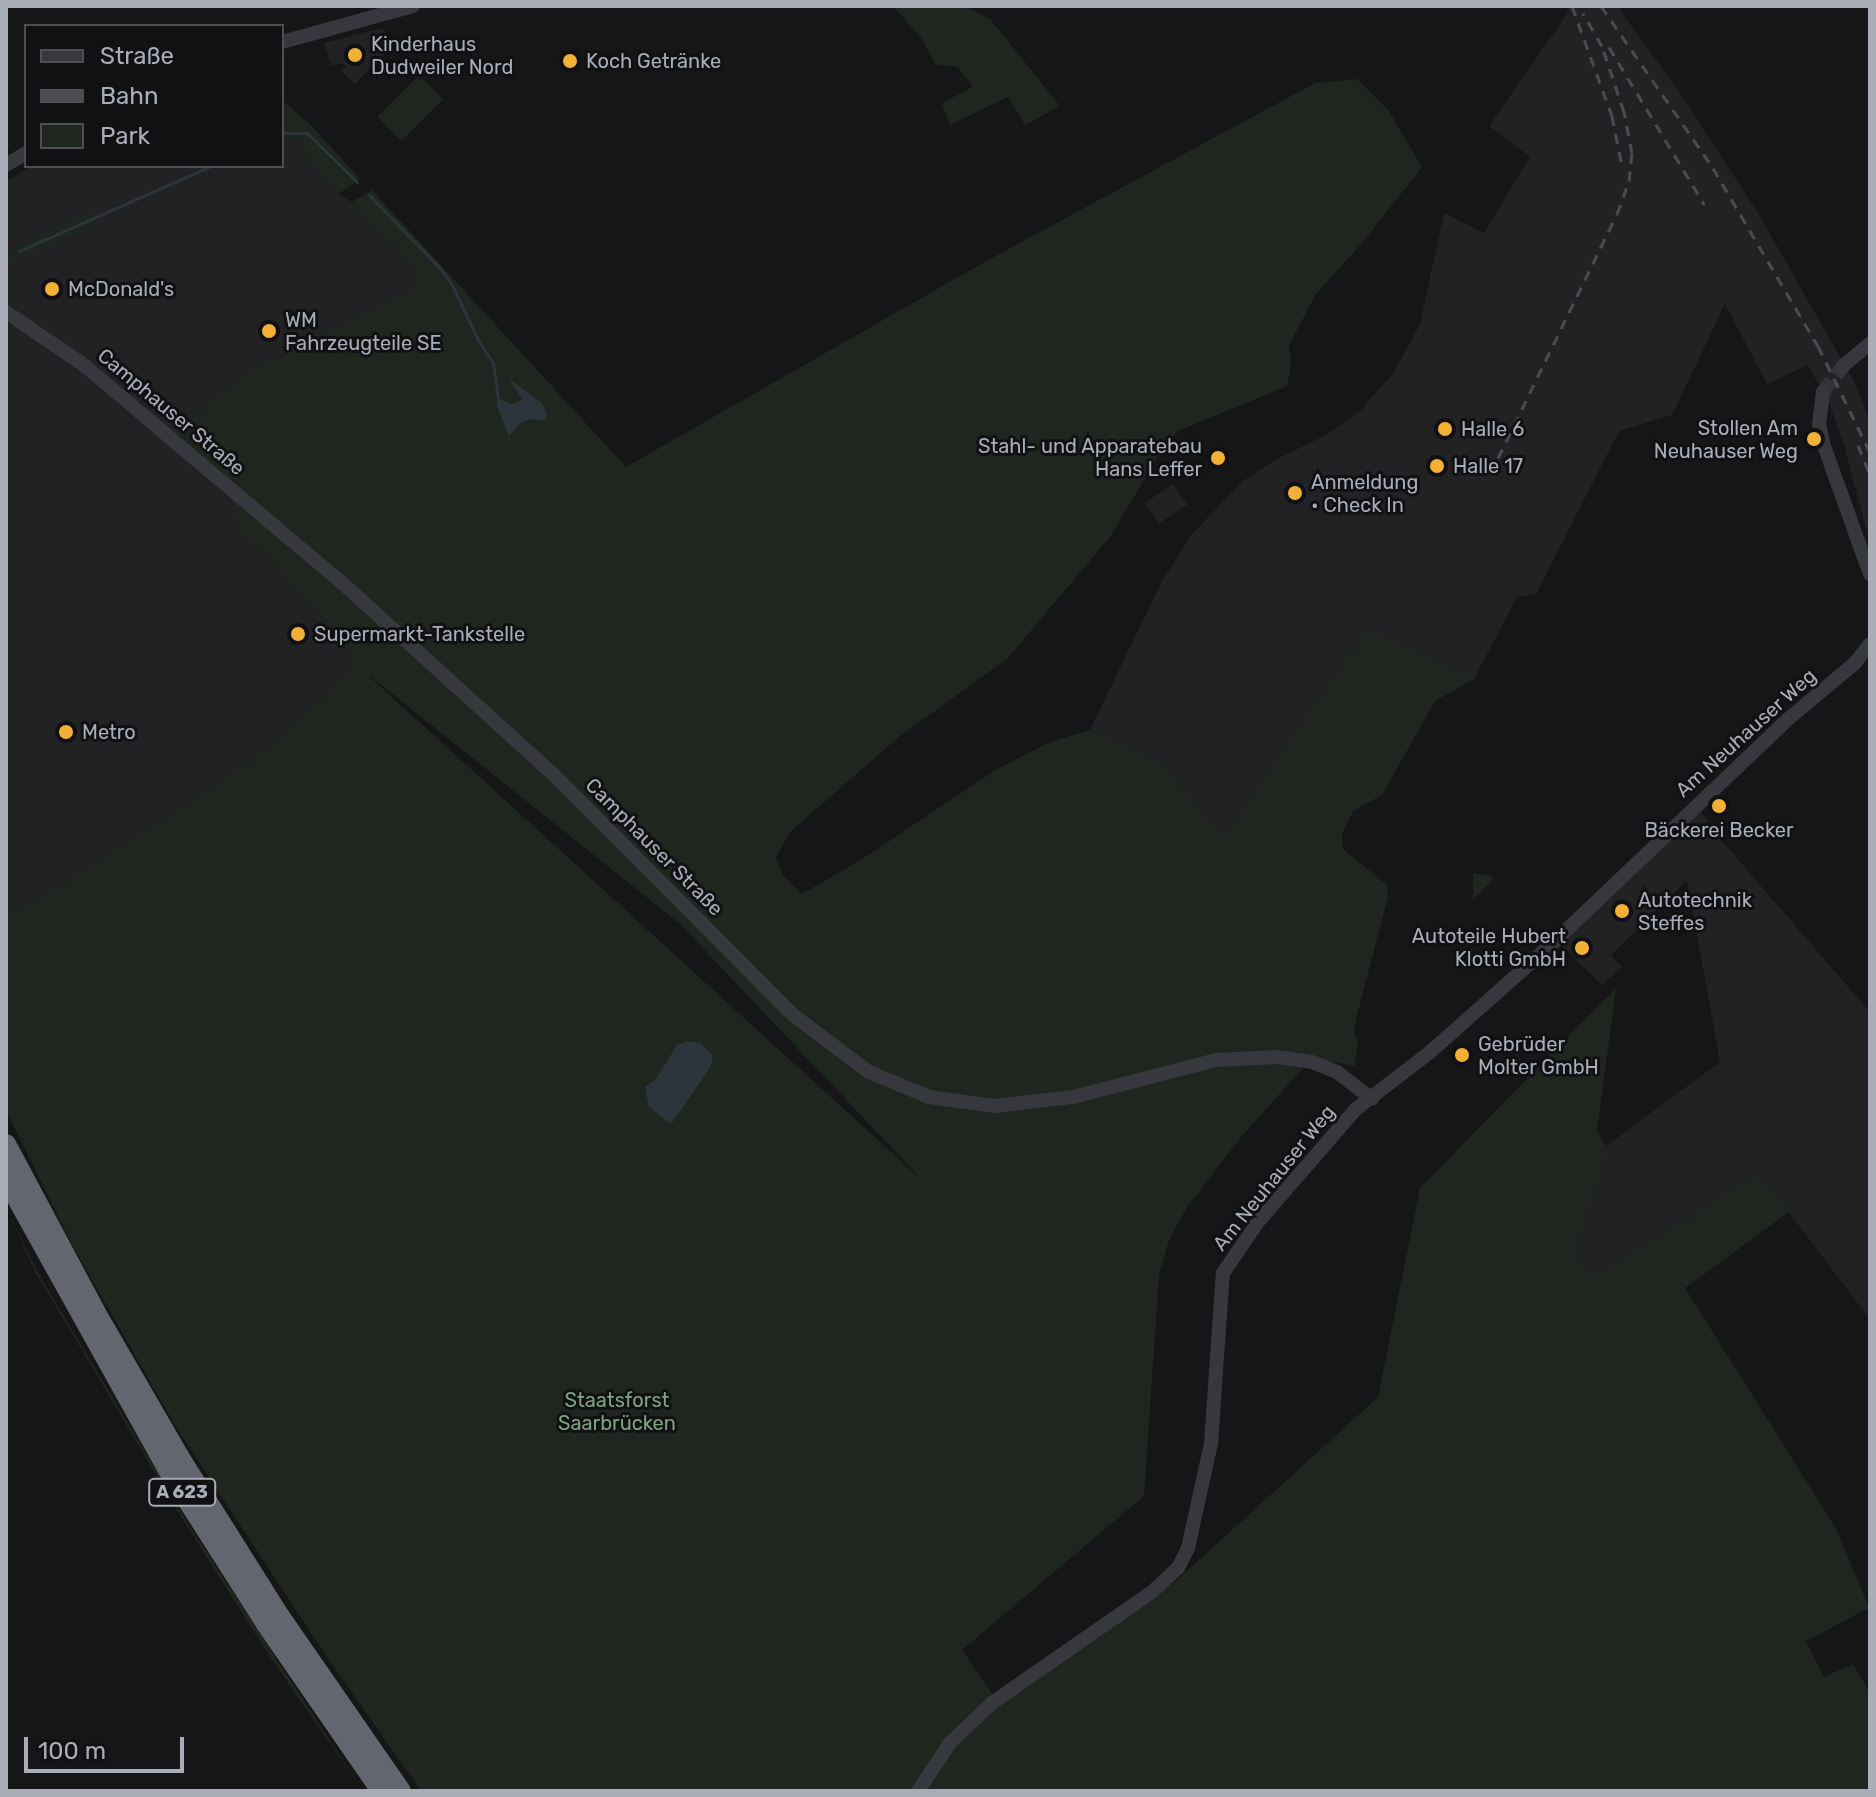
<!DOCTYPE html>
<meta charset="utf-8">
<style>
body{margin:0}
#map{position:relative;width:1876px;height:1797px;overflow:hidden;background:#161618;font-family:Rubik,sans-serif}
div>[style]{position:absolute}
.built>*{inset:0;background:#222225;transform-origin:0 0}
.green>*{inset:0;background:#1e261f;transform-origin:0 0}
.water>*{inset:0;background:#2c353c}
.stream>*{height:3px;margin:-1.5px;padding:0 1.5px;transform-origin:1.5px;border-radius:1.5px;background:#2c353c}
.minor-tunnel>*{height:14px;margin-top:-7px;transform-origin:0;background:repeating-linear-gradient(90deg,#333438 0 14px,transparent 0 21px)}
.minor>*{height:14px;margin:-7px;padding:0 7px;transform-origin:7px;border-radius:7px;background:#37383d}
.highway>*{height:20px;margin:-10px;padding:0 10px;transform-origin:10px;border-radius:10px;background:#63666e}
.rail>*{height:3px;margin-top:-1.5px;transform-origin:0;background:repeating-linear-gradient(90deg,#4a4c52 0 10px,transparent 0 18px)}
.dots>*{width:22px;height:22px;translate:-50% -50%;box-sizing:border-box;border:4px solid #111113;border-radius:50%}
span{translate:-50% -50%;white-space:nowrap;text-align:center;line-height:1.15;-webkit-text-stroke:6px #111113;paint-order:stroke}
.shield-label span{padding:2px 6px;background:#111113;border:2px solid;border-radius:6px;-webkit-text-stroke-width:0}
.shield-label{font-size:18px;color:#a8adb8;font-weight:700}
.poi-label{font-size:20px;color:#a8adb8}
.left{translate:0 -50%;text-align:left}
.right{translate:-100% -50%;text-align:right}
.street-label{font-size:20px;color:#a8adb8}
.park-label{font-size:20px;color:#7fa381}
.frame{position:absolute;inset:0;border:8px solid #a8adb8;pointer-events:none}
.legend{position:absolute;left:24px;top:24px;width:260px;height:144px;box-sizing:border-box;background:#111113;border:2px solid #4d4f55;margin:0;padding:10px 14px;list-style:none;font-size:24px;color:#a8adb8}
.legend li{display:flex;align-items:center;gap:16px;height:40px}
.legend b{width:40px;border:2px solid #4d4f55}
.scale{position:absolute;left:24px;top:1737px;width:160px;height:36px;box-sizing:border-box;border:4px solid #a8adb8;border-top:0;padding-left:10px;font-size:24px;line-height:28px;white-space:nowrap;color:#a8adb8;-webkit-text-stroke:6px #111113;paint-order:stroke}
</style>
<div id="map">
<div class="built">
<i style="clip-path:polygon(1566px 6px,1617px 6px,1680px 93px,1758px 213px,1856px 385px,1870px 421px,1870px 545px,1845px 448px,1830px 405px,1808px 365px,1767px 384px,1725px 304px,1672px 415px,1619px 431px,1536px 594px,1517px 597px,1474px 679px,1367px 631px,1230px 831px,1219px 838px,1152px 760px,1090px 730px,1162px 581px,1192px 534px,1243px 481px,1275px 460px,1326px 435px,1360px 411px,1394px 372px,1420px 324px,1444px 213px,1484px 233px,1530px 157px,1489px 126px,1569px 11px)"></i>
<i style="clip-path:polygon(382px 28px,392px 39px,386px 45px,390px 48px,355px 84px,341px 71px,346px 66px,343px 63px,331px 66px,324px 43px)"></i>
<i style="clip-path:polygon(292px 136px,338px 194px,352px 202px,417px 272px,420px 286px,247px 373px,225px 477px,352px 649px,356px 665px,264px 752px,169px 817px,6px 919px,6px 181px,32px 166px,282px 166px,282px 141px)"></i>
<i style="left:1173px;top:484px;width:25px;height:34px;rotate:56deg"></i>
<i style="clip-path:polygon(1696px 805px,1721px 840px,1870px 1012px,1868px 1317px,1759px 1173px,1591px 1280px,1573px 1251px,1606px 1146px,1720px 1062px,1687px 880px,1611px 955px,1622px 967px,1602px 985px,1556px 940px)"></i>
</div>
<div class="green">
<i style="clip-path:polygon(893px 6px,966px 6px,991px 20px,1060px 106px,1025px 125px,1008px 97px,950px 125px,942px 103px,973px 87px,958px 67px,935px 64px,922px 39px)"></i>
<i style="left:419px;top:75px;width:34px;height:59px;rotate:45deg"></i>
<i style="clip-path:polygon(evenodd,1357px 79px,1389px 111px,1422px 167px,1362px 243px,1316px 294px,1289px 345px,1291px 364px,1287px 386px,1178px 431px,1164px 446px,1110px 537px,1007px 659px,900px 736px,791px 831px,776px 857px,784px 877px,802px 894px,867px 856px,995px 770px,1050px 742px,1090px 730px,1152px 760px,1170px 772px,1219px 838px,1230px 831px,1367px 630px,1474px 679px,1435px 701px,1382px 795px,1353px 811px,1342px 834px,1343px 849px,1387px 885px,1388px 897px,1357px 1015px,1354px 1033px,1358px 1044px,1354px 1066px,1312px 1058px,1242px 1136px,1187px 1207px,1169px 1240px,1159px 1275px,1144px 1496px,962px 1650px,999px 1704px,1176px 1581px,1378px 1397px,1420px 1188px,1616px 988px,1597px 1131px,1606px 1146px,1573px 1251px,1591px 1280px,1759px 1173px,1789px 1212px,1685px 1288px,1837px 1530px,1869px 1608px,1806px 1641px,1824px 1677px,1853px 1664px,1870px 1693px,1870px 1791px,421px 1791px,324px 1653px,176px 1427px,71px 1243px,6px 1110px,6px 919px,169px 817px,264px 752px,356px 665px,352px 649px,240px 529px,225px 477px,177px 432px,247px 373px,420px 286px,417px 272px,352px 202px,372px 190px,626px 467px,981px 264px,1315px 83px,1357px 79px,370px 676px,680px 924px,924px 1182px,370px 677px,370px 676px)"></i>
<i style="clip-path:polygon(282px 100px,312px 126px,360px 179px,338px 194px,292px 136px,282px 141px)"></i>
<i style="clip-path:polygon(95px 210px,100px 223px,6px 264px,6px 252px)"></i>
<i style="clip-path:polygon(1473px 873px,1491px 876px,1493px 880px,1473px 900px)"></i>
<i style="clip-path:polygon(6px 1206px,37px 1271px,187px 1522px,363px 1791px,268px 1654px,185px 1523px,35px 1272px)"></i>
</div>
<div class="water">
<i style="clip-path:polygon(508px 378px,542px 403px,547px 414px,545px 420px,531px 419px,519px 424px,509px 436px,496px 403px,499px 398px,510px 404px,523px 400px)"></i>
<i style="clip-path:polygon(686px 1041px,700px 1043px,713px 1056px,710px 1068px,671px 1124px,649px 1107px,645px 1087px,656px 1079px,677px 1045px)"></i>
</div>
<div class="stream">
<i style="left:282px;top:133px;width:25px"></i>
<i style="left:307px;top:133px;width:70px;rotate:44.4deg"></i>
<i style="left:369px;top:195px;width:103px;rotate:45.8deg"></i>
<i style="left:441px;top:269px;width:22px;rotate:56deg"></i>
<i style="left:453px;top:287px;width:61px;rotate:64.7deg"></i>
<i style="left:479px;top:342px;width:25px;rotate:56deg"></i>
<i style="left:493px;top:363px;width:37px;rotate:82deg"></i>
<i style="left:19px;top:251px;width:210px;rotate:-23.9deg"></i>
</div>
<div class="minor-tunnel">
<i style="left:1823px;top:392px;width:33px;rotate:-52deg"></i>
</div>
<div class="minor">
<i style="left:282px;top:42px;width:136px;rotate:-15.4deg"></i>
<i style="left:6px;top:165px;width:23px;rotate:-31deg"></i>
<i style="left:6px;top:312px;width:94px;rotate:34.2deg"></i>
<i style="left:84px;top:365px;width:335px;rotate:40.2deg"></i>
<i style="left:340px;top:581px;width:287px;rotate:42.2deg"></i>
<i style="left:553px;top:774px;width:340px;rotate:45.1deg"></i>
<i style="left:793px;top:1015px;width:95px;rotate:36.9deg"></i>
<i style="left:869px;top:1072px;width:65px;rotate:22.6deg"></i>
<i style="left:929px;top:1097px;width:67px;rotate:7.8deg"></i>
<i style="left:995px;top:1106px;width:79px;rotate:-6.6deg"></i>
<i style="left:1073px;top:1097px;width:148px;rotate:-14.5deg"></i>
<i style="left:1216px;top:1060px;width:61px;rotate:-2.8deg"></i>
<i style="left:1277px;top:1057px;width:35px;rotate:8deg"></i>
<i style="left:1312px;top:1062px;width:27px;rotate:22deg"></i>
<i style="left:1337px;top:1072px;width:44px;rotate:37.6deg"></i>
<i style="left:1843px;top:366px;width:35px;rotate:-40deg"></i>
<i style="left:1823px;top:392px;width:32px;rotate:97deg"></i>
<i style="left:1819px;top:424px;width:19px;rotate:78deg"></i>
<i style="left:1823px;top:443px;width:139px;rotate:70.3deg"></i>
<i style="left:918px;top:1791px;width:58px;rotate:-56.3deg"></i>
<i style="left:950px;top:1743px;width:58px;rotate:-43.6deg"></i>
<i style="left:992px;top:1703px;width:196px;rotate:-34.8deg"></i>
<i style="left:1153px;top:1591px;width:34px;rotate:-43deg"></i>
<i style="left:1178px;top:1568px;width:22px;rotate:-63deg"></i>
<i style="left:1188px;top:1548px;width:107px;rotate:-77.6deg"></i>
<i style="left:1211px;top:1443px;width:170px;rotate:-86deg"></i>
<i style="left:1223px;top:1273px;width:62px;rotate:-55.5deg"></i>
<i style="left:1258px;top:1222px;width:150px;rotate:-49.1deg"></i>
<i style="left:1356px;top:1109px;width:92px;rotate:-37.5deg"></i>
<i style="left:1429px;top:1053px;width:169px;rotate:-41.6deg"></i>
<i style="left:1555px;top:941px;width:320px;rotate:-43.6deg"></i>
<i style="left:1787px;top:720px;width:89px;rotate:-40deg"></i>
<i style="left:1855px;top:663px;width:24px;rotate:-52deg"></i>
</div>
<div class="highway">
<i style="left:6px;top:1144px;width:189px;rotate:61.9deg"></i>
<i style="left:95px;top:1311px;width:173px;rotate:59.9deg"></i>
<i style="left:182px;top:1461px;width:182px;rotate:57.8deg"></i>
<i style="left:279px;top:1615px;width:214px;rotate:55.3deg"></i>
<i style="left:6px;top:1179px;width:333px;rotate:60.9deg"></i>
<i style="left:168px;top:1470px;width:183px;rotate:57.5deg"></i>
<i style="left:266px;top:1624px;width:203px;rotate:55.4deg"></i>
</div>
<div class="rail">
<i style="left:1572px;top:6px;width:117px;rotate:70deg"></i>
<i style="left:1612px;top:116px;width:51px;rotate:78.7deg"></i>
<i style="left:1601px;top:6px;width:197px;rotate:55.3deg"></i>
<i style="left:1713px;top:168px;width:207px;rotate:59.5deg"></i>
<i style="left:1818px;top:346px;width:118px;rotate:63.9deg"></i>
<i style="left:1609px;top:47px;width:184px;rotate:58.8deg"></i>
<i style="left:1858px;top:445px;width:31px;rotate:68deg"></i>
<i style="left:1498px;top:458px;width:271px;rotate:-64deg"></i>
<i style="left:1617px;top:214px;width:35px;rotate:-70deg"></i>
<i style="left:1629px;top:181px;width:28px;rotate:-84deg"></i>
<i style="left:1632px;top:153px;width:42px;rotate:-101deg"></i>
<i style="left:1624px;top:112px;width:70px;rotate:-108.4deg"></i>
<i style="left:1602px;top:46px;width:38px;rotate:-120deg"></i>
</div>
<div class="dots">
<i style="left:355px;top:55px;background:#f2b134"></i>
<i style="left:570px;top:61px;background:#f2b134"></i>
<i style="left:52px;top:289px;background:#f2b134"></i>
<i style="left:269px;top:331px;background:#f2b134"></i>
<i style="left:1445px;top:429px;background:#f2b134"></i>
<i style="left:1814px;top:439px;background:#f2b134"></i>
<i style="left:1218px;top:458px;background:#f2b134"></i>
<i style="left:1437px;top:466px;background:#f2b134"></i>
<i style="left:1295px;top:493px;background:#f2b134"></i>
<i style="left:298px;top:634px;background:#f2b134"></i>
<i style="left:66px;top:732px;background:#f2b134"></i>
<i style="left:1719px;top:806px;background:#f2b134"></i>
<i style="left:1622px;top:911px;background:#f2b134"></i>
<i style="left:1582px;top:948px;background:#f2b134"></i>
<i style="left:1462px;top:1055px;background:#f2b134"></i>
</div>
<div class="shield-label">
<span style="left:182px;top:1492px">A 623</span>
</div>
<div class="poi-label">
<span class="left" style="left:371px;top:56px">Kinderhaus<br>Dudweiler Nord</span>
<span class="left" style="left:586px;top:61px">Koch Getränke</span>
<span class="left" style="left:68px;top:289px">McDonald's</span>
<span class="left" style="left:285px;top:332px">WM<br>Fahrzeugteile SE</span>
<span class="right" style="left:1798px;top:440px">Stollen Am<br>Neuhauser Weg</span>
<span class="left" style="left:1461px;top:429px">Halle 6</span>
<span class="right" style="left:1202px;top:458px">Stahl- und Apparatebau<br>Hans Leffer</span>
<span class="left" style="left:1453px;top:466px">Halle 17</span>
<span class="left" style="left:1311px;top:494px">Anmeldung<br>• Check In</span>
<span class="left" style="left:314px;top:634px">Supermarkt-Tankstelle</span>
<span class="left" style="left:82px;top:732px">Metro</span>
<span style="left:1719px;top:830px">Bäckerei Becker</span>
<span class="left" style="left:1638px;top:912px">Autotechnik<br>Steffes</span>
<span class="right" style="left:1566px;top:948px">Autoteile Hubert<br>Klotti GmbH</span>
<span class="left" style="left:1478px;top:1056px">Gebrüder<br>Molter GmbH</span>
</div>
<div class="street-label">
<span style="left:171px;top:412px;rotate:40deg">Camphauser Straße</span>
<span style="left:1746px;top:733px;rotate:-42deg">Am Neuhauser Weg</span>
<span style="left:654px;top:847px;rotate:45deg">Camphauser Straße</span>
<span style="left:1274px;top:1178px;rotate:-51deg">Am Neuhauser Weg</span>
</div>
<div class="park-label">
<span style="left:617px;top:1412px">Staatsforst<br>Saarbrücken</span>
</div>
<div class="frame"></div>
<ul class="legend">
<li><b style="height:10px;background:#37383d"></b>Straße</li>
<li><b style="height:10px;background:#4a4c52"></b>Bahn</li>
<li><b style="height:22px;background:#1e261f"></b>Park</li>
</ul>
<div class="scale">100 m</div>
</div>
